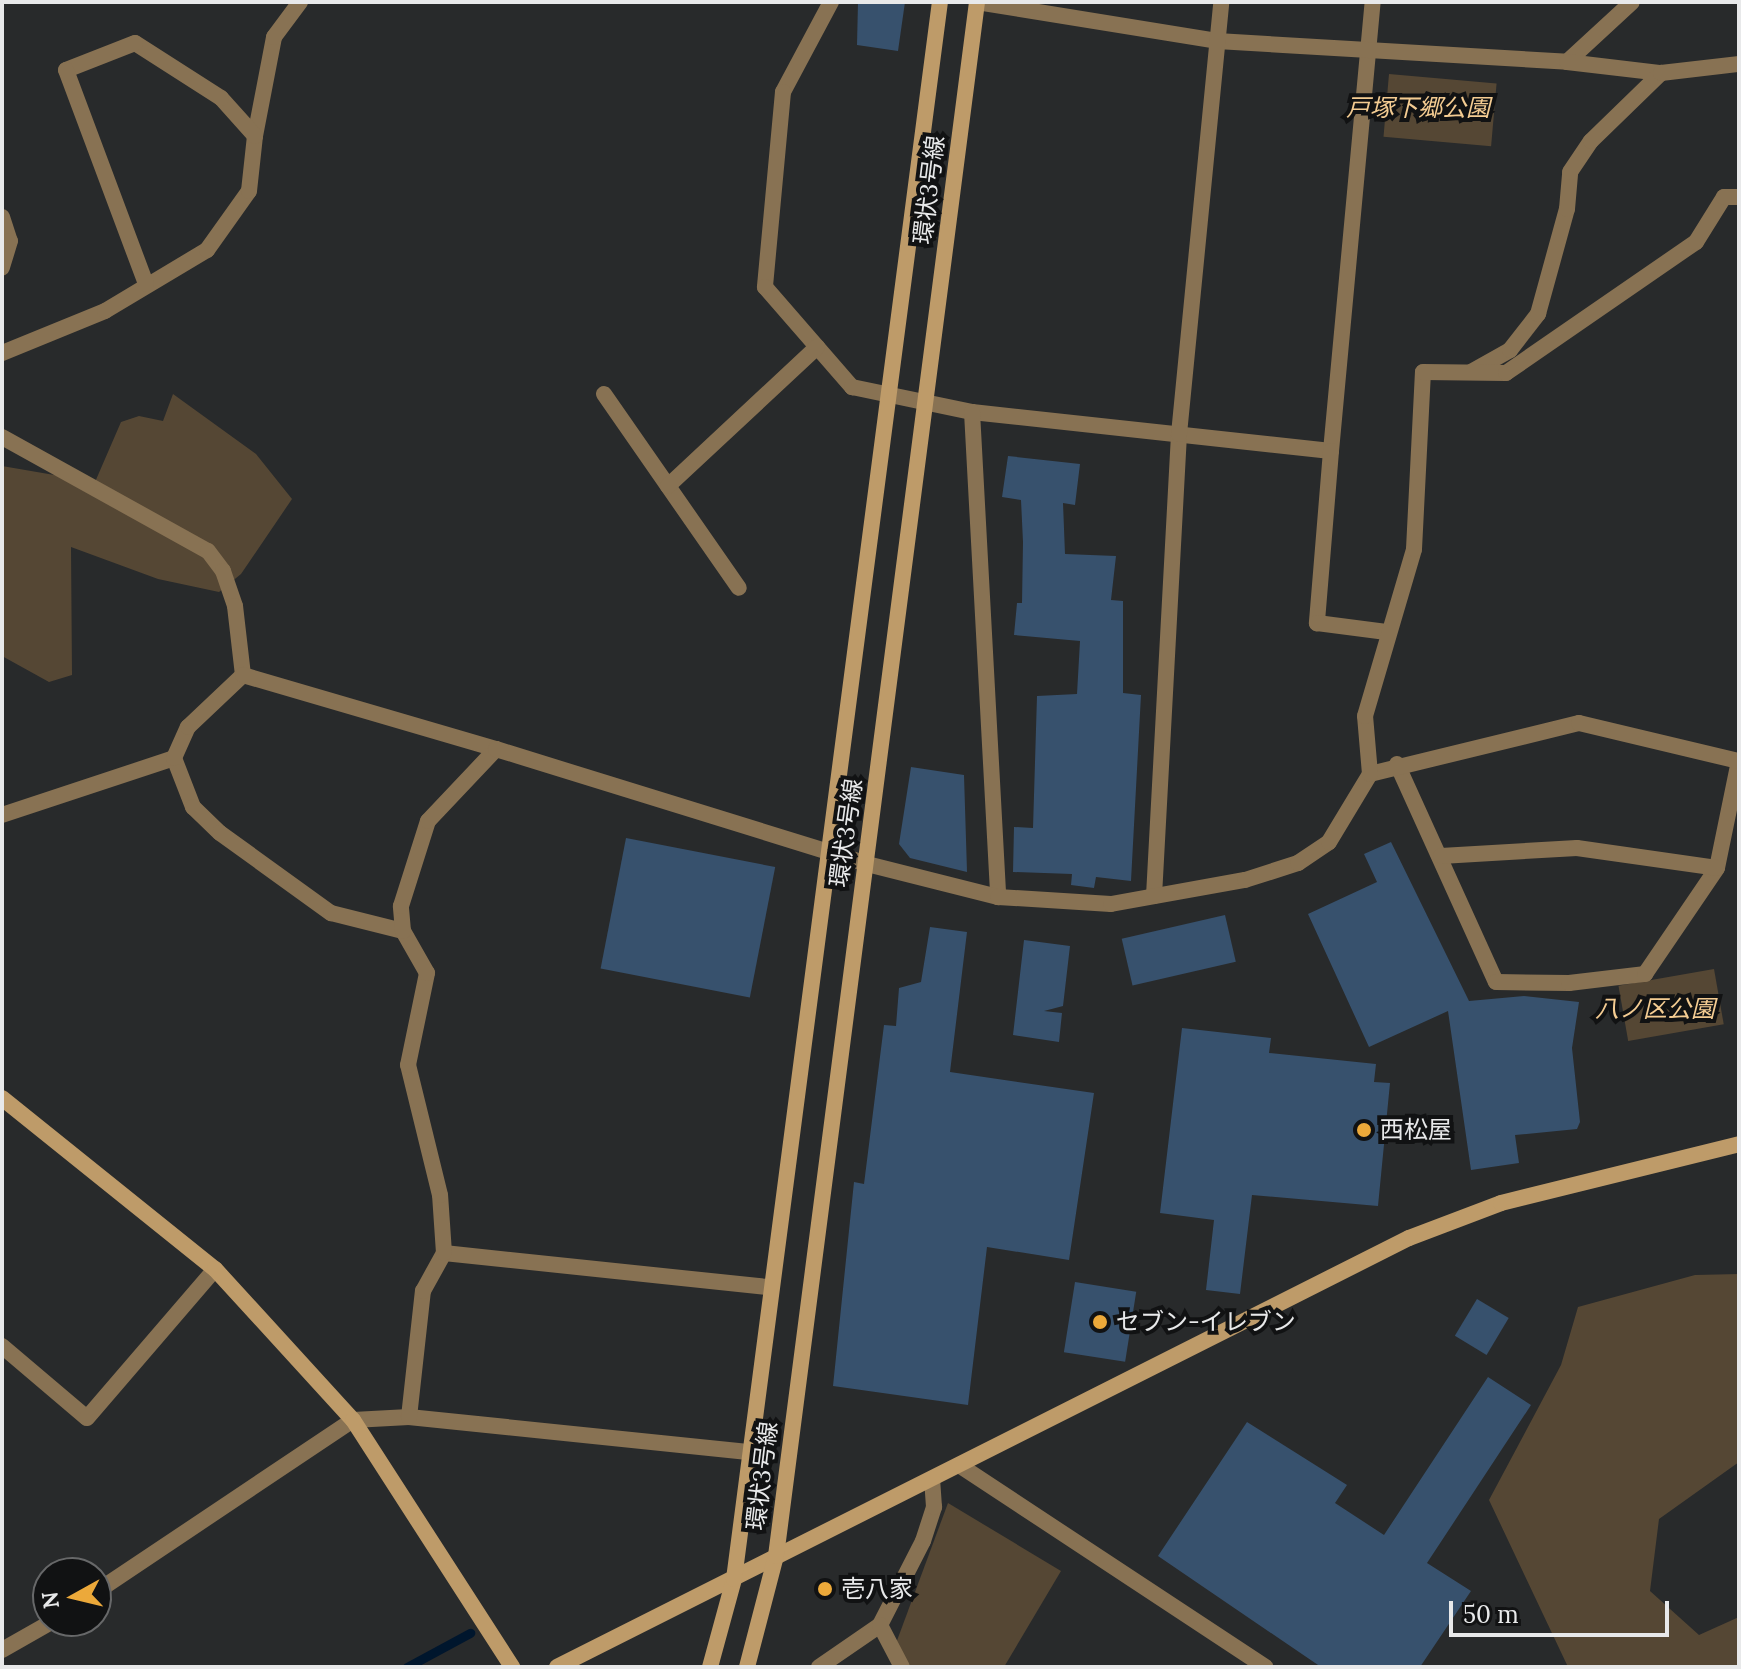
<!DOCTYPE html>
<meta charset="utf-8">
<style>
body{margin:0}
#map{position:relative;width:1741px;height:1669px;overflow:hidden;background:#282a2b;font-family:Lora,"Noto Sans JP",serif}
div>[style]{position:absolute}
.green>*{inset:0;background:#554734;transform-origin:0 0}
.stream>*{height:9px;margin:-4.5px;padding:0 4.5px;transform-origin:4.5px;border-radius:4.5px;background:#00162d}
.building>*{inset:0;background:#37516d;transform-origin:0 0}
.lane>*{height:16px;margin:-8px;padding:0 8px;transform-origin:8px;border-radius:8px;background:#887253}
.street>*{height:16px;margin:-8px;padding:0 8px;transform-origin:8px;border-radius:8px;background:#887253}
.secondary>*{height:16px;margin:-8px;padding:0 8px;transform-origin:8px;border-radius:8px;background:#be9b69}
.dots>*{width:22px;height:22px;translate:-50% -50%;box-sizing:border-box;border:4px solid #111213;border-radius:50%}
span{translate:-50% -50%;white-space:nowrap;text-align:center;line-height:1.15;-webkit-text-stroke:8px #111213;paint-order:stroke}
.park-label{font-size:24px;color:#f4cc92;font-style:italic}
.street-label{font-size:24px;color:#e8e9ea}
.poi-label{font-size:24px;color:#e8e9ea}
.left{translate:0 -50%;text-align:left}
.frame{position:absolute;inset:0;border:4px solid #e8e9ea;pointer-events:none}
.north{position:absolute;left:32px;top:1557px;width:80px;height:80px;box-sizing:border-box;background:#111213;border:2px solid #676869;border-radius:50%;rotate:262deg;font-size:22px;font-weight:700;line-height:32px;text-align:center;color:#e8e9ea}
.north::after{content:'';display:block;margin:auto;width:28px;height:36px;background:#eca93a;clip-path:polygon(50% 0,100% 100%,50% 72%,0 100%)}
.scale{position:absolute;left:1449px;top:1601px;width:220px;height:36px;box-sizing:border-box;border:4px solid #e8e9ea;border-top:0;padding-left:10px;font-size:24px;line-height:28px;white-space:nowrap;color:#e8e9ea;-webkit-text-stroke:6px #111213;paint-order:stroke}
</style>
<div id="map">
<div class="green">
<i style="left:1389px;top:74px;width:108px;height:63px;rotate:5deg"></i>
<i style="clip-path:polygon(173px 394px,256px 454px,292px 499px,241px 574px,219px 592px,158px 579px,71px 547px,72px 675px,49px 682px,2px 656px,2px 466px,95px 482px,121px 422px,139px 416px,163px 421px)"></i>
<i style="left:1714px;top:969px;width:56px;height:97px;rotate:80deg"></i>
<i style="clip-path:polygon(1739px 1274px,1739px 1462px,1659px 1519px,1650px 1591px,1699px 1635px,1739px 1617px,1739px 1667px,1568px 1667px,1489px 1500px,1561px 1365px,1578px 1307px,1695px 1275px)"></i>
<i style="clip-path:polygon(948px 1503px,1061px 1571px,1004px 1667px,911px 1667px,895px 1646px)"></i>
</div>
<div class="stream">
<i style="left:407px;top:1667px;width:72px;rotate:-28.4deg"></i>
</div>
<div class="building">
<i style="clip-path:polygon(858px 2px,905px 2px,898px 51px,857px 45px)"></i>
<i style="clip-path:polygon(1008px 456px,1080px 464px,1075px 505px,1063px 503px,1065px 554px,1116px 556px,1111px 600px,1123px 601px,1123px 693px,1141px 695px,1131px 881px,1096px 877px,1094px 888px,1071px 885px,1072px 874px,1013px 872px,1014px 827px,1033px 828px,1037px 696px,1077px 694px,1080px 641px,1014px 635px,1017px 603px,1022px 603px,1023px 542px,1021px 500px,1002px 497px)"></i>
<i style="clip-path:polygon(911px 767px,964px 775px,967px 872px,910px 858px,899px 844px)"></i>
<i style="left:626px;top:838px;width:152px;height:133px;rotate:11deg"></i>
<i style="clip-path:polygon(1391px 842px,1469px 1001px,1524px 996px,1579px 1002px,1572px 1048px,1580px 1122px,1577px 1129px,1515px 1135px,1519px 1163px,1471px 1170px,1448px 1011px,1369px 1047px,1308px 914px,1377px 882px,1364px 854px)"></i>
<i style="left:1225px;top:915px;width:48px;height:106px;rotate:77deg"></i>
<i style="clip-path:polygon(930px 927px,967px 932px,950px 1072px,1094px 1093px,1069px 1260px,987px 1247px,968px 1405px,833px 1386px,854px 1182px,864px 1184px,884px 1025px,896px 1026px,899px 988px,921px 982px)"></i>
<i style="clip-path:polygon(1024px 940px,1070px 946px,1063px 1006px,1044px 1011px,1062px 1013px,1059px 1042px,1013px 1035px)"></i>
<i style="clip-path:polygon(1182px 1028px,1271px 1038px,1269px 1053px,1376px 1064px,1374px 1082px,1390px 1083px,1378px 1206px,1252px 1195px,1240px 1294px,1206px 1290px,1214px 1220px,1160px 1213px)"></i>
<i style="left:1075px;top:1282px;width:62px;height:71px;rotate:9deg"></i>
<i style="left:1477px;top:1299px;width:37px;height:43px;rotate:31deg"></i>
<i style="clip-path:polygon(1488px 1377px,1531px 1405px,1427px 1563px,1471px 1591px,1420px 1667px,1321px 1667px,1158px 1556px,1247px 1422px,1347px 1485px,1335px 1503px,1384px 1535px)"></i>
</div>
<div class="lane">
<i style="left:2px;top:815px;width:181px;rotate:-18.3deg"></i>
<i style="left:174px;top:758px;width:53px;rotate:68.8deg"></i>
<i style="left:193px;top:807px;width:37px;rotate:44deg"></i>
<i style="left:220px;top:833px;width:137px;rotate:35.8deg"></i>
<i style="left:331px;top:913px;width:74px;rotate:14deg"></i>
<i style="left:96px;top:1592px;width:309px;rotate:-33.8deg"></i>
<i style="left:353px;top:1420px;width:56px;rotate:-3.1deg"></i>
<i style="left:2px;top:1650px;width:59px;rotate:-29.6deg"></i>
</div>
<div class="street">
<i style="left:831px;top:2px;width:102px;rotate:118.1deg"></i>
<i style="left:783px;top:92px;width:196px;rotate:95.3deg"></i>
<i style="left:765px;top:287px;width:133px;rotate:49deg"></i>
<i style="left:852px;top:387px;width:123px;rotate:11.8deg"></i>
<i style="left:972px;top:412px;width:361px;rotate:6.2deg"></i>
<i style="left:1331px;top:451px;width:451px;rotate:-84.7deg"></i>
<i style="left:977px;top:2px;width:243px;rotate:9.2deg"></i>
<i style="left:1217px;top:41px;width:351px;rotate:3.4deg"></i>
<i style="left:1567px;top:62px;width:88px;rotate:-42.7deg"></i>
<i style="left:1567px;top:62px;width:95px;rotate:6.7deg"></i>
<i style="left:255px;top:136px;width:101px;rotate:-79.1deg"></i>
<i style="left:274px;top:37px;width:44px;rotate:-53.4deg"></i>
<i style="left:2px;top:217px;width:25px;rotate:72deg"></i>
<i style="left:10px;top:241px;width:28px;rotate:107deg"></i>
<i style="left:2px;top:353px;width:111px;rotate:-22.2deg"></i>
<i style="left:105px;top:311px;width:119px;rotate:-30.9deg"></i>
<i style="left:207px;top:250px;width:72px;rotate:-54.6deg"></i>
<i style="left:249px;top:191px;width:55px;rotate:-83.8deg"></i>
<i style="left:255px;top:136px;width:51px;rotate:-131.8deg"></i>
<i style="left:221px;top:98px;width:102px;rotate:-147.4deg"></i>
<i style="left:135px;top:43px;width:74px;rotate:158.6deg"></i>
<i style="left:66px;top:70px;width:228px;rotate:69.5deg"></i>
<i style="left:1471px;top:372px;width:45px;rotate:-29.4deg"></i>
<i style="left:1510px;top:350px;width:46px;rotate:-52.1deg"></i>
<i style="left:1538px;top:314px;width:109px;rotate:-74.6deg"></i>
<i style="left:1567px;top:209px;width:37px;rotate:-85deg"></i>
<i style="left:1570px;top:172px;width:37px;rotate:-56deg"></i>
<i style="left:1591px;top:141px;width:98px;rotate:-44.2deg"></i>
<i style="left:1661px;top:73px;width:79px;rotate:-6.6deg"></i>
<i style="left:604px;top:394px;width:236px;rotate:55.2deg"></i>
<i style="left:972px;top:412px;width:486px;rotate:86.9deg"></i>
<i style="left:2px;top:437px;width:235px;rotate:29deg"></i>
<i style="left:208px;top:551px;width:25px;rotate:53deg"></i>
<i style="left:223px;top:571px;width:37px;rotate:71deg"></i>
<i style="left:235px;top:606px;width:69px;rotate:83.4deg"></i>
<i style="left:1331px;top:451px;width:173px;rotate:94.7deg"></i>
<i style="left:1317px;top:623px;width:70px;rotate:7.4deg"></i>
<i style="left:668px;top:486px;width:204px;rotate:-43deg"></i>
<i style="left:174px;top:758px;width:34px;rotate:-66deg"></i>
<i style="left:188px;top:727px;width:76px;rotate:-43.4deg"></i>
<i style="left:243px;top:675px;width:264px;rotate:16.3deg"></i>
<i style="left:1397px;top:764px;width:239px;rotate:65.6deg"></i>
<i style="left:1496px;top:982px;width:73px;rotate:0.8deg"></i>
<i style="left:1569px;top:983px;width:77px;rotate:-6.8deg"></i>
<i style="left:1645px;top:974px;width:128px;rotate:-55.8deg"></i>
<i style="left:1717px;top:868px;width:109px;rotate:-78.4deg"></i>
<i style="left:1370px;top:774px;width:215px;rotate:-13.7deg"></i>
<i style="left:1579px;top:723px;width:164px;rotate:13.4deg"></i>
<i style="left:1441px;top:856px;width:136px;rotate:-3.4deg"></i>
<i style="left:1577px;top:848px;width:141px;rotate:8.1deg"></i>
<i style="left:1154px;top:896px;width:463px;rotate:-86.9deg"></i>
<i style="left:1179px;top:434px;width:434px;rotate:-84.4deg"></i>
<i style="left:444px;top:1253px;width:326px;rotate:6deg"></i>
<i style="left:2px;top:1346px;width:111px;rotate:40.3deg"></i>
<i style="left:87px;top:1418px;width:196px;rotate:-49.3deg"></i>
<i style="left:748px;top:1452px;width:341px;rotate:-174.1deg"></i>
<i style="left:409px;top:1417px;width:127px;rotate:-83.7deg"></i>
<i style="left:423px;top:1291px;width:43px;rotate:-61.1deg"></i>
<i style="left:444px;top:1253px;width:58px;rotate:-93.9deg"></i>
<i style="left:440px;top:1195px;width:134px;rotate:-103.8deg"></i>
<i style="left:408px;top:1065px;width:94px;rotate:-78.3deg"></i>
<i style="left:427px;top:973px;width:48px;rotate:-119.7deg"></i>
<i style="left:403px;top:931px;width:25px;rotate:-95deg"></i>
<i style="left:401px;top:906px;width:89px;rotate:-72.4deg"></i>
<i style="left:428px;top:821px;width:99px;rotate:-46.6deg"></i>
<i style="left:496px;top:749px;width:388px;rotate:17.2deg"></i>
<i style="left:867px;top:864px;width:135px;rotate:14.1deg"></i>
<i style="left:998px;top:897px;width:113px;rotate:3.5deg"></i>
<i style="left:1111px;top:904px;width:136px;rotate:-10.2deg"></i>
<i style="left:1245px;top:880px;width:56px;rotate:-17.8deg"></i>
<i style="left:1298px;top:863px;width:37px;rotate:-34deg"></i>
<i style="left:1329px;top:842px;width:79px;rotate:-58.9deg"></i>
<i style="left:1370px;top:774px;width:58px;rotate:-94.9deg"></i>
<i style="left:1365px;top:716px;width:174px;rotate:-73.6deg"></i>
<i style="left:1414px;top:549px;width:177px;rotate:-87.1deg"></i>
<i style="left:1423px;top:372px;width:83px;rotate:0.7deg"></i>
<i style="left:1506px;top:373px;width:231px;rotate:-34.6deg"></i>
<i style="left:1696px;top:242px;width:53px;rotate:-58.1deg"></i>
<i style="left:1724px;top:197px;width:15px"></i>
<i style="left:959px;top:1465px;width:367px;rotate:33.4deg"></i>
<i style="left:880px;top:1625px;width:94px;rotate:-62.9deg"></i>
<i style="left:923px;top:1541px;width:36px;rotate:-72deg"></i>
<i style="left:934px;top:1507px;width:28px;rotate:-94deg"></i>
<i style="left:819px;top:1667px;width:74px;rotate:-34.5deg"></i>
<i style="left:880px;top:1625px;width:47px;rotate:62.4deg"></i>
</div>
<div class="secondary">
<i style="left:2px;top:1098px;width:273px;rotate:38.8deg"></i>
<i style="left:215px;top:1269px;width:205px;rotate:47.6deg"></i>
<i style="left:353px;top:1420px;width:294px;rotate:57.2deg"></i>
<i style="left:557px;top:1667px;width:954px;rotate:-26.73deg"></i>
<i style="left:1409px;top:1238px;width:98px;rotate:-20.8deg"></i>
<i style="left:1501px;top:1203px;width:245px;rotate:-13.9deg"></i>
<i style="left:710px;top:1667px;width:91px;rotate:-74.7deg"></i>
<i style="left:734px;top:1579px;width:1590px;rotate:-82.56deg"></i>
<i style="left:747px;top:1667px;width:115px;rotate:-75.4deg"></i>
<i style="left:776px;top:1556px;width:1567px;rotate:-82.63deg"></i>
</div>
<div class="dots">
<i style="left:1364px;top:1130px;background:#eca93a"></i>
<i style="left:1100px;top:1322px;background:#eca93a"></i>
<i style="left:825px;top:1589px;background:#eca93a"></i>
</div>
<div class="park-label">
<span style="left:1418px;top:108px">戸塚下郷公園</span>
<span style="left:1655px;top:1009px">八ノ区公園</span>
</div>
<div class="street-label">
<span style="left:929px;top:190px;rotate:-83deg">環状3号線</span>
<span style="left:846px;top:833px;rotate:-82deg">環状3号線</span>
<span style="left:762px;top:1476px;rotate:-83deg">環状3号線</span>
</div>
<div class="poi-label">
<span class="left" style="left:1380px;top:1130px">西松屋</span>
<span class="left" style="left:1116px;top:1322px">セブン-イレブン</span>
<span class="left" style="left:841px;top:1589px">壱八家</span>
</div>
<div class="frame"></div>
<div class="north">N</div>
<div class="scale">50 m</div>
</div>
